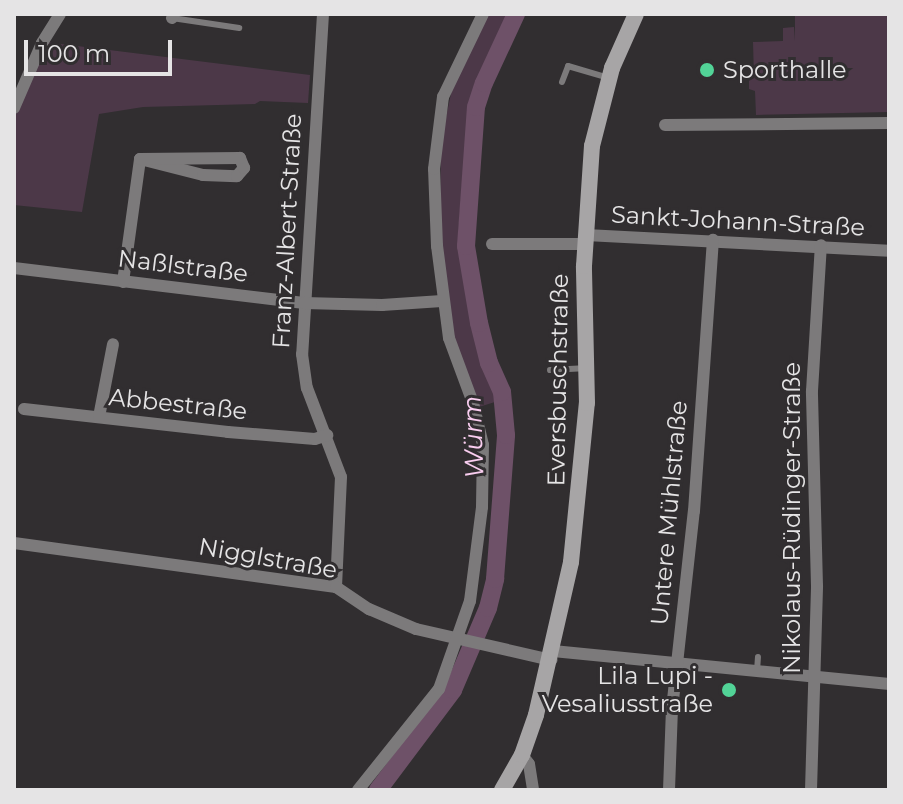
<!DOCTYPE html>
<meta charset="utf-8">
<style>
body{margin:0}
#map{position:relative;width:903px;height:804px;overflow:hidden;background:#312e30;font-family:Montserrat,sans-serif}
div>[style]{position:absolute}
.green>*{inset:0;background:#4c3848}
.river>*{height:18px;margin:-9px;padding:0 9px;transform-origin:9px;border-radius:9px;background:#6e5168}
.lane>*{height:6px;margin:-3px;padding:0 3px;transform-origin:3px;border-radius:3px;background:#7c7a7b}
.street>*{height:12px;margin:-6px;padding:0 6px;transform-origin:6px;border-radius:6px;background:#7c7a7b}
.secondary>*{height:16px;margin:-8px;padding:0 8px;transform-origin:8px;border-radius:8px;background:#a7a5a6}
.dots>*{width:22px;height:22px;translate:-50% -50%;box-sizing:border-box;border:4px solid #312e30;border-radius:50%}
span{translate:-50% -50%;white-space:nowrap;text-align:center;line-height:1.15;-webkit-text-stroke:6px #312e30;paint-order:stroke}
.poi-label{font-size:24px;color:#e5e4e5}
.left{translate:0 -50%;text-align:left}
.right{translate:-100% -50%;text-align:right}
.street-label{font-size:24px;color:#e5e4e5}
.water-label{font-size:26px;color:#facef0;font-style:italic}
.frame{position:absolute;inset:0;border:16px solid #e5e4e5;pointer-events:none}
.scale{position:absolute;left:24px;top:40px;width:148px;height:36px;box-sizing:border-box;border:4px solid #e5e4e5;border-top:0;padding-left:10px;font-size:24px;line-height:28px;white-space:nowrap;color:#e5e4e5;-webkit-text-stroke:6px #312e30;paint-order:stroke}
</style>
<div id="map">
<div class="green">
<i style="clip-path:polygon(488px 14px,511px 14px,477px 84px,467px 122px,458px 235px,474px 332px,484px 370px,498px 401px,479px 407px,448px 329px,440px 238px,441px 141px,456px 70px)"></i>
<i style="clip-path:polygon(889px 14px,889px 112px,756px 115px,755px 91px,749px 89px,749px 80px,754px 78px,753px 42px,783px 41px,783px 28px,794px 27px,795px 41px,795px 16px)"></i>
<i style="clip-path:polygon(45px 42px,310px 75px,308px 103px,260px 101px,255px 104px,143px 107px,99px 114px,82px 212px,14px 205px,14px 119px)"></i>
</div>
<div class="river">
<i style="left:378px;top:790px;width:125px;rotate:-53.1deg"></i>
<i style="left:453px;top:690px;width:89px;rotate:-66.9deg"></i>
<i style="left:488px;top:608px;width:30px;rotate:-76deg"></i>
<i style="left:495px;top:579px;width:144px;rotate:-85.6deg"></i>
<i style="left:506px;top:435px;width:43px;rotate:-95.3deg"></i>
<i style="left:502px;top:392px;width:32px;rotate:-114deg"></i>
<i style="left:489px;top:363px;width:41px;rotate:-104deg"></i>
<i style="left:479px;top:323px;width:78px;rotate:-99.6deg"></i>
<i style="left:466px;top:246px;width:139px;rotate:-85.9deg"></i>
<i style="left:476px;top:107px;width:25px;rotate:-72deg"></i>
<i style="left:484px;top:83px;width:76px;rotate:-65.1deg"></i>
</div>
<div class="lane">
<i style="left:172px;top:18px;width:68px;rotate:8.5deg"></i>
<i style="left:562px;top:82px;width:17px;rotate:-69deg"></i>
<i style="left:568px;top:66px;width:43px;rotate:16.3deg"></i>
<i style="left:550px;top:370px;width:33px;rotate:-3deg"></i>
<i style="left:757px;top:671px;width:14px;rotate:-86deg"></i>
</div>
<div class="street">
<i style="left:323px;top:14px;width:341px;rotate:93.5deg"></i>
<i style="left:302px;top:354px;width:34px;rotate:82deg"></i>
<i style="left:307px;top:388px;width:95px;rotate:69.1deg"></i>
<i style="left:341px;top:477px;width:110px;rotate:92.6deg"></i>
<i style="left:172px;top:18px;width:4px;rotate:-63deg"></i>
<i style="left:14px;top:108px;width:71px;rotate:-66.7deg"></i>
<i style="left:42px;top:43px;width:34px;rotate:-58deg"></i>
<i style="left:665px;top:125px;width:224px;rotate:-0.5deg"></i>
<i style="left:586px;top:235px;width:303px;rotate:3deg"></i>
<i style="left:492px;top:244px;width:93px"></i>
<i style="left:14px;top:268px;width:292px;rotate:6.9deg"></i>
<i style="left:304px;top:303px;width:78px;rotate:1.5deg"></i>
<i style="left:382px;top:305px;width:60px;rotate:-3.8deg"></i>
<i style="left:123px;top:282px;width:124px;rotate:-82.1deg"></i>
<i style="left:140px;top:159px;width:65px;rotate:14.3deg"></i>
<i style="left:203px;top:175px;width:34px;rotate:2deg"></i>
<i style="left:237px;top:176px;width:11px;rotate:-49deg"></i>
<i style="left:244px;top:168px;width:11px;rotate:-112deg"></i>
<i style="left:240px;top:158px;width:100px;rotate:179.4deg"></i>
<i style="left:24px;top:409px;width:205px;rotate:6.4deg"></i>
<i style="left:228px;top:432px;width:87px;rotate:4.6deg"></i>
<i style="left:315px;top:439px;width:13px;rotate:-18deg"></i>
<i style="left:99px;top:417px;width:74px;rotate:-79.1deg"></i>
<i style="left:14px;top:543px;width:325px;rotate:7.8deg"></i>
<i style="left:336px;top:587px;width:40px;rotate:34deg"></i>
<i style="left:369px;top:609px;width:51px;rotate:23.1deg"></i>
<i style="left:416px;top:629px;width:139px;rotate:12.9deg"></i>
<i style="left:553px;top:651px;width:338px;rotate:5.6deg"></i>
<i style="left:522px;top:755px;width:11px;rotate:52deg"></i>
<i style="left:529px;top:764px;width:26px;rotate:81deg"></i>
<i style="left:358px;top:790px;width:129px;rotate:-51.3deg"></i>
<i style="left:439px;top:689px;width:93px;rotate:-70.6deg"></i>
<i style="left:470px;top:601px;width:95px;rotate:-82.7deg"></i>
<i style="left:482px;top:507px;width:62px;rotate:-89.1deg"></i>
<i style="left:483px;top:445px;width:43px;rotate:-103.4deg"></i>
<i style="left:473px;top:403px;width:69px;rotate:-110.3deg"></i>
<i style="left:449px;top:338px;width:93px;rotate:-97.4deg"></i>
<i style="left:437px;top:246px;width:77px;rotate:-92.2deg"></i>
<i style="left:434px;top:169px;width:73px;rotate:-82.9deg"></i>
<i style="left:443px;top:97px;width:92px;rotate:-64.3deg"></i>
<i style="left:669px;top:790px;width:81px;rotate:-87.9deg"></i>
<i style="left:672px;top:709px;width:199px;rotate:-83.7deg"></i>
<i style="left:694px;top:511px;width:272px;rotate:-86deg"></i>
<i style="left:811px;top:790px;width:204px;rotate:-88.3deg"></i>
<i style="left:817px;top:586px;width:195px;rotate:-91.5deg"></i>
<i style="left:812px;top:391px;width:146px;rotate:-86.5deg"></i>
</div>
<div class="secondary">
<i style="left:502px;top:790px;width:40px;rotate:-60.3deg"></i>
<i style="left:522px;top:755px;width:42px;rotate:-70.7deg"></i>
<i style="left:536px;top:715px;width:157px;rotate:-77.1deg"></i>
<i style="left:571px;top:562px;width:160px;rotate:-84.3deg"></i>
<i style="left:587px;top:403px;width:137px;rotate:-91.3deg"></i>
<i style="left:584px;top:266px;width:120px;rotate:-86.2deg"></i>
<i style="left:592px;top:146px;width:81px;rotate:-75.6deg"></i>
<i style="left:612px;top:68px;width:59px;rotate:-66deg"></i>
</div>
<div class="dots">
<i style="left:707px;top:70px;background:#52d397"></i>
<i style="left:729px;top:690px;background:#52d397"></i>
</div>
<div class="poi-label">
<span class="left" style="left:723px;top:70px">Sporthalle</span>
<span class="right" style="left:713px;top:690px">Lila Lupi -<br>Vesaliusstraße</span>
</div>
<div class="street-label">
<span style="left:738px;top:221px;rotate:3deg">Sankt-Johann-Straße</span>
<span style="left:287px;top:231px;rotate:-87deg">Franz-Albert-Straße</span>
<span style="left:183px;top:266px;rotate:7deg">Naßlstraße</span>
<span style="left:558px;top:380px;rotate:-89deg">Eversbuschstraße</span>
<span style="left:178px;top:404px;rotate:6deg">Abbestraße</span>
<span style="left:669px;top:513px;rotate:-85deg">Untere Mühlstraße</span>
<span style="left:792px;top:518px;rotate:-90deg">Nikolaus-Rüdinger-Straße</span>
<span style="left:268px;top:558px;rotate:10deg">Nigglstraße</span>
</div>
<div class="water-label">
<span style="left:474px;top:437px;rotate:-92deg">Würm</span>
</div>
<div class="frame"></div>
<div class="scale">100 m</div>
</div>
